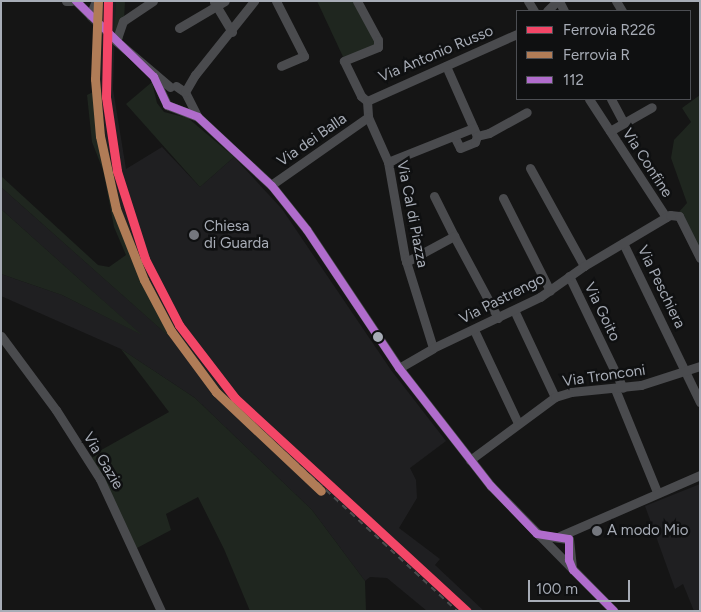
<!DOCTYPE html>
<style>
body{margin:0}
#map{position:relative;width:701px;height:612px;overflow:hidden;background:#151515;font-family:Figtree,sans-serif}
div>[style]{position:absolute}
.built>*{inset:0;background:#1f1f21}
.green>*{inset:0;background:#1f261f}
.minor-tunnel>*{height:9px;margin-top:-4.5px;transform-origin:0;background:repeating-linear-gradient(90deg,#323335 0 9px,transparent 0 13.5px)}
.minor>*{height:9px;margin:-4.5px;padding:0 4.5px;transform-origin:4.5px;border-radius:4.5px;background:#4a4b4e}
.rail>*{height:2px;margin-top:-1px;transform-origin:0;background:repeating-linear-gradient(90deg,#4a4c4e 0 6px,transparent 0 11px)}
.bus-1>*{height:8px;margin:-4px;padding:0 4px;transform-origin:4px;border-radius:4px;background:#b06ccc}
.rail-1>*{height:9px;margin:-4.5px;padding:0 4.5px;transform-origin:4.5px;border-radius:4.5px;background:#f34667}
.rail-2>*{height:9px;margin:-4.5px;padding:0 4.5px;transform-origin:4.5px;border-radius:4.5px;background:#b07c57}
.dots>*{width:14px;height:14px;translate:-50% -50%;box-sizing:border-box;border:2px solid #0f1011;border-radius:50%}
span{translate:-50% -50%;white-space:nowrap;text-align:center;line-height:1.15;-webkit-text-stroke:5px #0f1011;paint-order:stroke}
.street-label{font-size:15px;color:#a7acb6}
.poi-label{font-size:15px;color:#a7acb6}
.left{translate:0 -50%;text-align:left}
.frame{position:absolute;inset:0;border:2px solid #a7acb6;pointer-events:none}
.legend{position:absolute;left:516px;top:10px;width:175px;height:90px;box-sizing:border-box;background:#0f1011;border:1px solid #4c4e53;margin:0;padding:6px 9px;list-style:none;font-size:15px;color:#a7acb6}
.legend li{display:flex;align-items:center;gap:10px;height:25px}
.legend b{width:25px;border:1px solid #4c4e53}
.scale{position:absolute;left:528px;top:580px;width:102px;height:22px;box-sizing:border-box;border:2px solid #a7acb6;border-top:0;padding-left:6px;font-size:15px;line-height:18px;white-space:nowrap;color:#a7acb6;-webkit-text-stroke:4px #0f1011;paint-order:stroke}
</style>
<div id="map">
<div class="built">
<i style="clip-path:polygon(100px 1px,116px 1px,113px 89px,126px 169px,162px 147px,200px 187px,234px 157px,282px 209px,391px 370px,446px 441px,410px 468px,416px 480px,417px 498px,399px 528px,440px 559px,435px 565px,484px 611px,427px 611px,387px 578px,370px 577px,365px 581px,312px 510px,195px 398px,121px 349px,1px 296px,1px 274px,62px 295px,139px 333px,1px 209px,1px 187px,190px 355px,167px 321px,140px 270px,112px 188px,97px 90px)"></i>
<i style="clip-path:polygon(700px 484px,700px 611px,694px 611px,683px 584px,675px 589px,645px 506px)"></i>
</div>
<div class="green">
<i style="clip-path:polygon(116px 1px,125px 1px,123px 40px,114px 32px)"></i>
<i style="clip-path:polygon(317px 1px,359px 1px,382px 50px,345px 61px)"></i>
<i style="clip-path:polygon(152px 82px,157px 103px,164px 112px,188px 118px,234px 157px,200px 187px,126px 104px)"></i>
<i style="clip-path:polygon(97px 90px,106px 160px,130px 244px,153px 296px,192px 357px,1px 187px,1px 176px,98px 265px,109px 267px,126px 255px,114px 227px,103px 170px,92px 142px,87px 95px)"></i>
<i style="clip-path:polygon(700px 95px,700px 258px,678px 213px,687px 203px,671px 158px,674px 140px,691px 122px,682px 108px)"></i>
<i style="clip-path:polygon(1px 209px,88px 287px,142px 335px,62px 295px,1px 274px)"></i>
<i style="clip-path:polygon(121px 349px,195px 398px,312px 510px,365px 581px,366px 611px,250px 611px,224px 549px,198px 497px,166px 514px,171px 530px,137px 548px,87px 458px,169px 412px)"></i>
</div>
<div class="minor-tunnel">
<i style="left:90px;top:15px;width:37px;rotate:45deg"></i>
</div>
<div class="minor">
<i style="left:66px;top:1px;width:5px"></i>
<i style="left:76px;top:1px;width:20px;rotate:45deg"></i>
<i style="left:90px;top:15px;width:15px;rotate:-67deg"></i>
<i style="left:153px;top:1px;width:36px;rotate:146deg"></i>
<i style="left:123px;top:21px;width:21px;rotate:109deg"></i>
<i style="left:116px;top:41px;width:71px;rotate:40.4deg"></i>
<i style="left:276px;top:1px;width:62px;rotate:63deg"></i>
<i style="left:304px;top:56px;width:25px;rotate:157deg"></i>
<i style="left:357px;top:1px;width:44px;rotate:61.7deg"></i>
<i style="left:378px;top:40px;width:7px;rotate:90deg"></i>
<i style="left:378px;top:47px;width:37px;rotate:158deg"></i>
<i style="left:344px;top:61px;width:39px;rotate:64deg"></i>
<i style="left:361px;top:96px;width:8px;rotate:40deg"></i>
<i style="left:367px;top:101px;width:16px;rotate:86deg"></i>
<i style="left:368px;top:117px;width:49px;rotate:66deg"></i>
<i style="left:388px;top:162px;width:97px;rotate:80deg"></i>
<i style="left:405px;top:258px;width:94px;rotate:72.7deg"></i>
<i style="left:528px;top:1px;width:12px;rotate:59deg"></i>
<i style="left:559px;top:1px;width:11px;rotate:63deg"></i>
<i style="left:616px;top:1px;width:12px;rotate:59deg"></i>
<i style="left:214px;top:2px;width:35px;rotate:59deg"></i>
<i style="left:547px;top:11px;width:14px;rotate:-45deg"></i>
<i style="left:179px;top:28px;width:53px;rotate:-30.4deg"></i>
<i style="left:446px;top:66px;width:77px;rotate:66.1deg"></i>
<i style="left:155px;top:79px;width:29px;rotate:65deg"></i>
<i style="left:167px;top:105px;width:30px;rotate:21deg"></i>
<i style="left:176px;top:86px;width:11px;rotate:34deg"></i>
<i style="left:185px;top:92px;width:28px;rotate:63deg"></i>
<i style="left:198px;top:117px;width:101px;rotate:43deg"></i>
<i style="left:272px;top:186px;width:56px;rotate:51.5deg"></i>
<i style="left:307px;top:230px;width:166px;rotate:56.3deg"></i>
<i style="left:399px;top:368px;width:150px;rotate:52.1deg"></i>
<i style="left:491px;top:486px;width:175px;rotate:45.5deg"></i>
<i style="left:185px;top:92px;width:20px;rotate:-60deg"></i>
<i style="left:195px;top:75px;width:95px;rotate:-51.4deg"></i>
<i style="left:589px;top:99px;width:141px;rotate:56.9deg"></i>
<i style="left:611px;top:99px;width:27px;rotate:62deg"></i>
<i style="left:367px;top:101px;width:164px;rotate:-24.1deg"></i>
<i style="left:610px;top:131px;width:48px;rotate:-29.7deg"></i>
<i style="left:454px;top:136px;width:13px;rotate:63deg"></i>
<i style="left:460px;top:148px;width:16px;rotate:-22deg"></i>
<i style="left:475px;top:142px;width:6px;rotate:-72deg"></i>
<i style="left:477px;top:136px;width:12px;rotate:-14deg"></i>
<i style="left:489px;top:133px;width:43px;rotate:-28.9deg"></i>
<i style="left:388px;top:162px;width:92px;rotate:-21.8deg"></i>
<i style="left:530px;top:168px;width:112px;rotate:61.1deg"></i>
<i style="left:271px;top:185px;width:118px;rotate:-35deg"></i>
<i style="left:434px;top:196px;width:45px;rotate:63.4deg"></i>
<i style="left:503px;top:198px;width:104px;rotate:63.2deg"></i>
<i style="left:623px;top:243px;width:177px;rotate:64.2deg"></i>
<i style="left:406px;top:262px;width:55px;rotate:-28.4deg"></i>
<i style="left:454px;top:236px;width:93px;rotate:61.8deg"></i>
<i style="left:569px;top:276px;width:124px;rotate:64.3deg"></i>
<i style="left:514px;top:310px;width:96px;rotate:64.8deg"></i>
<i style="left:474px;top:330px;width:103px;rotate:64.7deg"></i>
<i style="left:1px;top:336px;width:92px;rotate:53.4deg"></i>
<i style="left:56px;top:410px;width:82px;rotate:57.5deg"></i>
<i style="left:100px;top:479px;width:145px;rotate:65.2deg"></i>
<i style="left:399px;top:368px;width:39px;rotate:-30deg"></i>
<i style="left:433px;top:348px;width:119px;rotate:-25.5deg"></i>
<i style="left:540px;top:297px;width:54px;rotate:-35.2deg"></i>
<i style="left:584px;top:266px;width:100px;rotate:-30.7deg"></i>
<i style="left:670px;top:215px;width:9px;rotate:6deg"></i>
<i style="left:679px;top:216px;width:47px;rotate:63.4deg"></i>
<i style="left:615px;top:389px;width:111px;rotate:67.8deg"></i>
<i style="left:470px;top:460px;width:106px;rotate:-36.5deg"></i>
<i style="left:555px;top:397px;width:17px;rotate:-17deg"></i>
<i style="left:571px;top:392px;width:70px;rotate:-5.7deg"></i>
<i style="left:641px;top:385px;width:62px;rotate:-17.9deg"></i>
<i style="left:539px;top:535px;width:30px;rotate:8deg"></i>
<i style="left:569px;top:539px;width:29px;rotate:84deg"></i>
<i style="left:560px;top:536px;width:153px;rotate:-23.5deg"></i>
</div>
<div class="rail">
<i style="left:237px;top:408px;width:299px;rotate:42.7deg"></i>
</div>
<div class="bus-1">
<i style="left:76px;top:1px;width:109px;rotate:44.3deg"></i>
<i style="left:154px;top:77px;width:31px;rotate:65deg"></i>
<i style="left:167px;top:105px;width:33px;rotate:21deg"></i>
<i style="left:198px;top:117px;width:101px;rotate:43deg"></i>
<i style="left:272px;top:186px;width:56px;rotate:51.5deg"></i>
<i style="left:307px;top:230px;width:166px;rotate:56.3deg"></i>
<i style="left:399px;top:368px;width:150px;rotate:52.1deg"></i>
<i style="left:491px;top:486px;width:66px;rotate:46.2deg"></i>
<i style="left:537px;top:534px;width:32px;rotate:9deg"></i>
<i style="left:569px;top:539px;width:21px;rotate:90deg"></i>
<i style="left:569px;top:560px;width:11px;rotate:68deg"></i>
<i style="left:573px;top:570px;width:58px;rotate:45deg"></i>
</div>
<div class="rail-1">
<i style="left:108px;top:1px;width:96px;rotate:91.2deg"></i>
<i style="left:106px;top:97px;width:75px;rotate:81.5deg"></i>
<i style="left:117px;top:171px;width:92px;rotate:72.3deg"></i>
<i style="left:145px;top:259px;width:74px;rotate:62.7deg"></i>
<i style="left:179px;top:325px;width:92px;rotate:52.5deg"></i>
<i style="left:235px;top:398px;width:315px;rotate:42.6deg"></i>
</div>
<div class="rail-2">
<i style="left:98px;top:1px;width:78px;rotate:92.2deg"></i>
<i style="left:95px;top:79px;width:57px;rotate:85deg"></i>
<i style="left:100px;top:136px;width:75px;rotate:77.6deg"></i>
<i style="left:116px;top:209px;width:76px;rotate:68.5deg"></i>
<i style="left:144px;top:280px;width:58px;rotate:62.1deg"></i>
<i style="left:171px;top:331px;width:76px;rotate:53.6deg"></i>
<i style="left:216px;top:392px;width:144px;rotate:43.3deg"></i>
</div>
<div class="dots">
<i style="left:194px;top:235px;background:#74777e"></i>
<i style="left:378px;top:337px;background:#a7acb6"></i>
<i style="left:597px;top:531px;background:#74777e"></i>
</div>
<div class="street-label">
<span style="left:436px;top:54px;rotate:-23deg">Via Antonio Russo</span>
<span style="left:312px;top:140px;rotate:-35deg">Via dei Balla</span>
<span style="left:647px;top:163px;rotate:57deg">Via Confine</span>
<span style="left:412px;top:214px;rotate:79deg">Via Cal di Piazza</span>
<span style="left:661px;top:287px;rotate:64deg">Via Peschiera</span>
<span style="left:502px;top:299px;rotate:-27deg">Via Pastrengo</span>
<span style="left:602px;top:312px;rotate:64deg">Via Goito</span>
<span style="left:604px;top:376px;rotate:-8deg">Via Tronconi</span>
<span style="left:103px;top:461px;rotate:59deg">Via Gazie</span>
</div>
<div class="poi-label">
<span class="left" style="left:204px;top:235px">Chiesa<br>di Guarda</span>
<span class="left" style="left:607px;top:531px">A modo Mio</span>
</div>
<div class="frame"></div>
<ul class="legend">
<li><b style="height:6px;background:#f34667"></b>Ferrovia R226</li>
<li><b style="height:6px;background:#b07c57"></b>Ferrovia R</li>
<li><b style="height:6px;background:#b06ccc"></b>112</li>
</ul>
<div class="scale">100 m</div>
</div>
